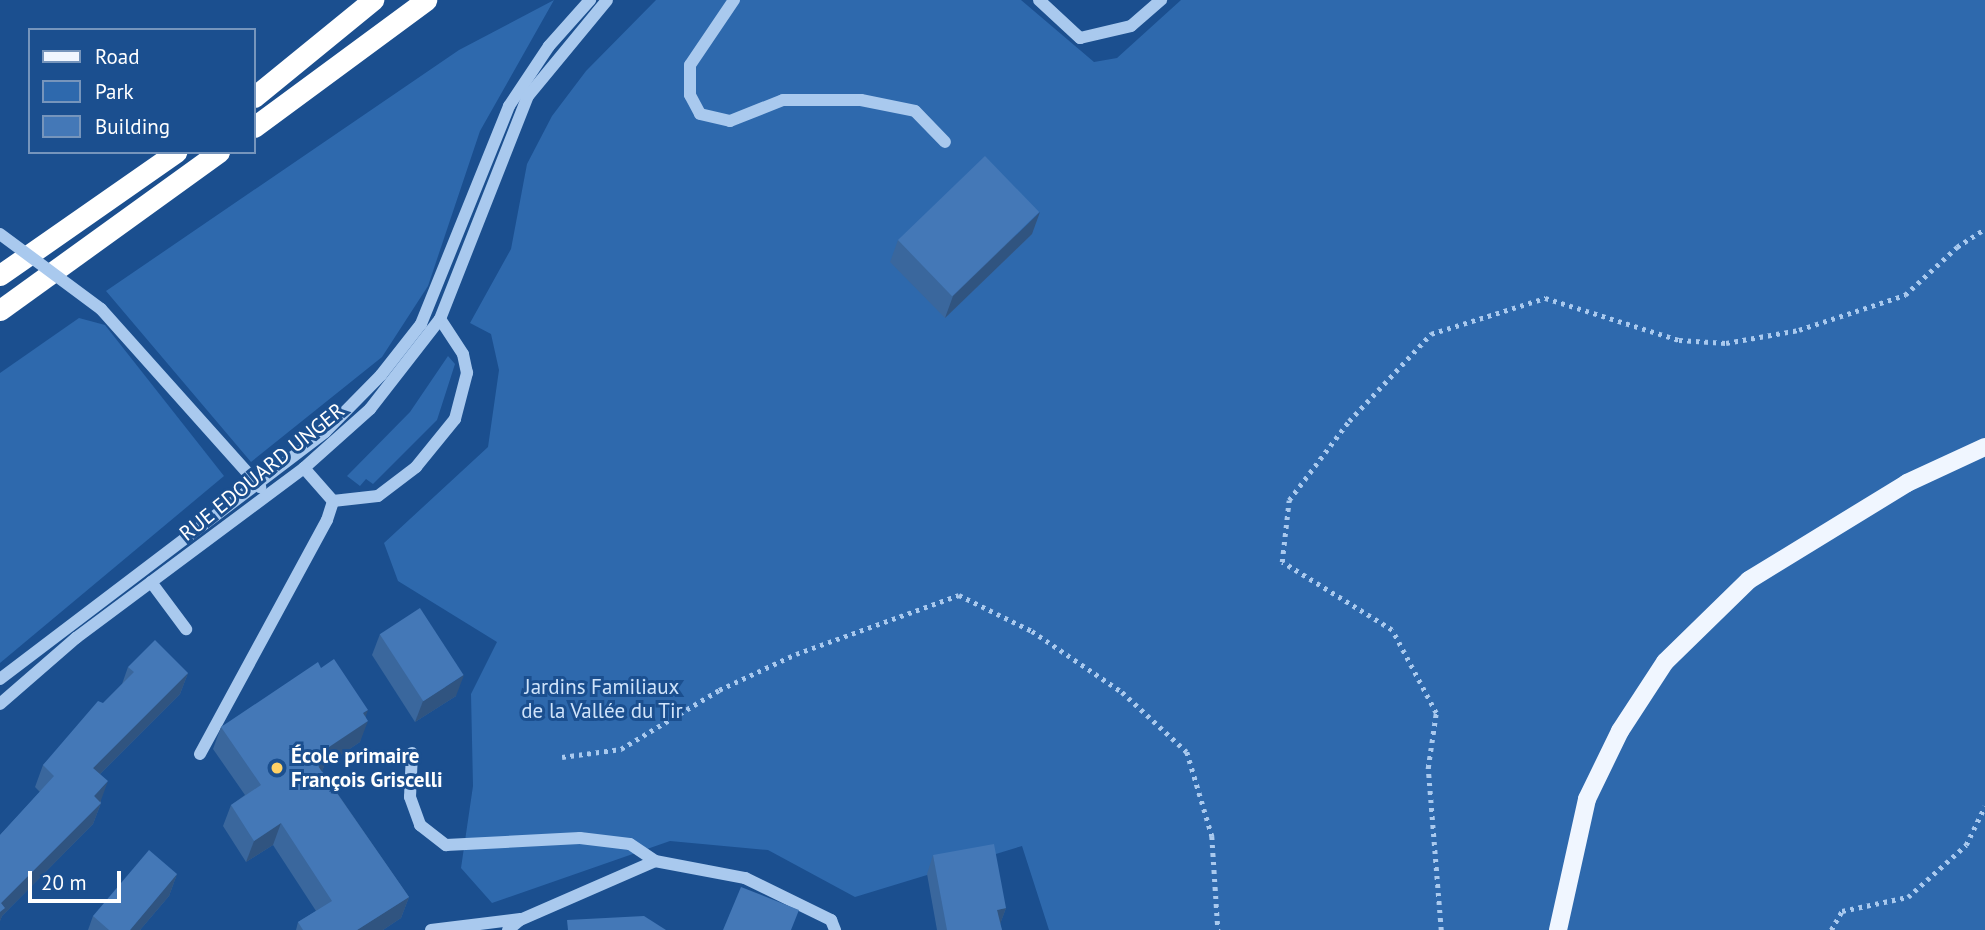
<!DOCTYPE html>
<meta charset="utf-8">
<style>
body{margin:0}
#map{position:relative;width:1985px;height:930px;overflow:hidden;background:#1b4f8f;font-family:"PT Sans",sans-serif}
div>[style]{position:absolute}
.green>*{inset:0;background:#2e69ad}
.path>*{height:4.5px;margin-top:-2.25px;transform-origin:0;background:repeating-linear-gradient(90deg,#a9c9ee 0 3.5px,transparent 0 8.5px)}
.minor>*{height:12px;margin:-6px;padding:0 6px;transform-origin:6px;border-radius:6px;background:#a9c9ee}
.major>*{height:18px;margin:-9px;padding:0 9px;transform-origin:9px;border-radius:9px;background:#f0f6ff}
.highway>*{height:21px;margin:-10.5px;padding:0 10.5px;transform-origin:10.5px;border-radius:10.5px;background:#fff}
.minor-bridge>*{height:12px;margin:-6px;padding:0 6px;transform-origin:6px;border-radius:6px;background:#a9c9ee}
.wall>*{inset:0;background:#3a679d}
.shaded-wall>*{inset:0;background:#305480}
.building>*{inset:0;background:#4478b7;transform-origin:0 0}
.dots>*{width:19px;height:19px;translate:-50% -50%;box-sizing:border-box;border:4px solid #1b4f8f;border-radius:50%}
span{translate:-50% -50%;white-space:nowrap;text-align:center;line-height:1.15;-webkit-text-stroke:6px #1b4f8f;paint-order:stroke}
.street-label{font-size:21px;color:#fff}
.park-label{font-size:21px;color:#cfe3fa}
.poi-label{font-size:21px;color:#fff;font-weight:700}
.left{translate:0 -50%;text-align:left}
.legend{position:absolute;left:28px;top:28px;width:228px;height:126px;box-sizing:border-box;background:#1b4f8f;border:2px solid #7695bc;margin:0;padding:9px 12px;list-style:none;font-size:21px;color:#fff}
.legend li{display:flex;align-items:center;gap:14px;height:35px}
.legend b{width:35px;border:2px solid #7695bc}
.scale{position:absolute;left:28px;top:871px;width:93px;height:32px;box-sizing:border-box;border:4px solid #fff;border-top:0;padding-left:9px;font-size:21px;line-height:24px;white-space:nowrap;color:#fff;-webkit-text-stroke:5px #1b4f8f;paint-order:stroke}
</style>
<div id="map">
<div class="green">
<i style="clip-path:polygon(554px 0,480px 131px,428px 286px,382px 357px,251px 462px,106px 291px,459px 50px)"></i>
<i style="clip-path:polygon(656px 0,1021px 0,1094px 62px,1117px 58px,1181px 0,1985px 0,1985px 930px,1049px 930px,1022px 846px,855px 897px,768px 850px,670px 841px,492px 903px,461px 868px,473px 786px,471px 694px,497px 642px,398px 581px,384px 543px,488px 447px,499px 370px,491px 334px,470px 323px,511px 249px,527px 164px,552px 116px,586px 71px)"></i>
<i style="clip-path:polygon(79px 318px,105px 325px,224px 476px,0 663px,0 373px)"></i>
<i style="clip-path:polygon(448px 356px,455px 364px,437px 420px,373px 484px,366px 479px,360px 486px,347px 476px,410px 412px)"></i>
</div>
<div class="path">
<i style="left:562px;top:757px;width:60px;rotate:-7.7deg"></i>
<i style="left:621px;top:749px;width:114px;rotate:-31deg"></i>
<i style="left:719px;top:690px;width:85px;rotate:-25.1deg"></i>
<i style="left:796px;top:654px;width:173px;rotate:-19.9deg"></i>
<i style="left:959px;top:595px;width:81px;rotate:26.3deg"></i>
<i style="left:1032px;top:631px;width:109px;rotate:34.1deg"></i>
<i style="left:1122px;top:692px;width:88px;rotate:42.7deg"></i>
<i style="left:1187px;top:752px;width:88px;rotate:73.4deg"></i>
<i style="left:1212px;top:836px;width:94px;rotate:86.3deg"></i>
<i style="left:1441px;top:930px;width:163px;rotate:-94.6deg"></i>
<i style="left:1428px;top:768px;width:56px;rotate:-81.7deg"></i>
<i style="left:1436px;top:713px;width:94px;rotate:-117.9deg"></i>
<i style="left:1392px;top:630px;width:129px;rotate:-148.3deg"></i>
<i style="left:1282px;top:562px;width:62px;rotate:-83.6deg"></i>
<i style="left:1289px;top:500px;width:99px;rotate:-52.8deg"></i>
<i style="left:1349px;top:421px;width:120px;rotate:-46.7deg"></i>
<i style="left:1431px;top:334px;width:120px;rotate:-17.5deg"></i>
<i style="left:1545px;top:298px;width:140px;rotate:17.4deg"></i>
<i style="left:1679px;top:340px;width:47px;rotate:3.7deg"></i>
<i style="left:1726px;top:343px;width:74px;rotate:-10.1deg"></i>
<i style="left:1799px;top:330px;width:112px;rotate:-18.3deg"></i>
<i style="left:1905px;top:295px;width:71px;rotate:-42.7deg"></i>
<i style="left:1957px;top:247px;width:33px;rotate:-33deg"></i>
<i style="left:1831px;top:930px;width:22px;rotate:-60deg"></i>
<i style="left:1842px;top:911px;width:67px;rotate:-12deg"></i>
<i style="left:1908px;top:897px;width:78px;rotate:-41.9deg"></i>
<i style="left:1966px;top:845px;width:43px;rotate:-64deg"></i>
</div>
<div class="minor">
<i style="left:734px;top:0;width:78px;rotate:124.1deg"></i>
<i style="left:690px;top:65px;width:30px;rotate:90deg"></i>
<i style="left:690px;top:95px;width:21px;rotate:62deg"></i>
<i style="left:700px;top:114px;width:31px;rotate:13deg"></i>
<i style="left:730px;top:121px;width:57px;rotate:-21.6deg"></i>
<i style="left:783px;top:100px;width:78px"></i>
<i style="left:861px;top:100px;width:55px;rotate:11.5deg"></i>
<i style="left:915px;top:111px;width:43px;rotate:45.9deg"></i>
<i style="left:1039px;top:0;width:56px;rotate:42.8deg"></i>
<i style="left:1080px;top:38px;width:52px;rotate:-13.2deg"></i>
<i style="left:1131px;top:26px;width:40px;rotate:-41deg"></i>
<i style="left:101px;top:309px;width:239px;rotate:48.2deg"></i>
<i style="left:333px;top:501px;width:45px;rotate:-6.3deg"></i>
<i style="left:378px;top:496px;width:48px;rotate:-37.3deg"></i>
<i style="left:416px;top:467px;width:62px;rotate:-50.9deg"></i>
<i style="left:455px;top:419px;width:48px;rotate:-75.4deg"></i>
<i style="left:467px;top:373px;width:19px;rotate:-102deg"></i>
<i style="left:463px;top:354px;width:42px;rotate:-123.3deg"></i>
<i style="left:151px;top:582px;width:59px;rotate:53.3deg"></i>
<i style="left:0;top:679px;width:408px;rotate:-37.2deg"></i>
<i style="left:325px;top:432px;width:80px;rotate:-45.5deg"></i>
<i style="left:381px;top:375px;width:65px;rotate:-51.9deg"></i>
<i style="left:421px;top:324px;width:235px;rotate:-68deg"></i>
<i style="left:509px;top:106px;width:72px;rotate:-56.3deg"></i>
<i style="left:549px;top:46px;width:62px;rotate:-48.3deg"></i>
<i style="left:0;top:704px;width:101px;rotate:-41deg"></i>
<i style="left:76px;top:638px;width:284px;rotate:-36.7deg"></i>
<i style="left:304px;top:468px;width:89px;rotate:-41.8deg"></i>
<i style="left:370px;top:409px;width:114px;rotate:-52.1deg"></i>
<i style="left:440px;top:319px;width:240px;rotate:-68.5deg"></i>
<i style="left:528px;top:96px;width:124px;rotate:-50.5deg"></i>
<i style="left:412px;top:753px;width:44px;rotate:92.6deg"></i>
<i style="left:410px;top:797px;width:30px;rotate:70deg"></i>
<i style="left:420px;top:825px;width:33px;rotate:38deg"></i>
<i style="left:446px;top:845px;width:134px;rotate:-3deg"></i>
<i style="left:580px;top:838px;width:50px;rotate:6.8deg"></i>
<i style="left:630px;top:844px;width:30px;rotate:34deg"></i>
<i style="left:200px;top:754px;width:266px;rotate:-61.5deg"></i>
<i style="left:327px;top:520px;width:20px;rotate:-72deg"></i>
<i style="left:333px;top:501px;width:44px;rotate:-131.3deg"></i>
<i style="left:431px;top:930px;width:90px;rotate:-7deg"></i>
<i style="left:508px;top:930px;width:16px;rotate:-40deg"></i>
<i style="left:520px;top:920px;width:147px;rotate:-23.6deg"></i>
<i style="left:655px;top:861px;width:92px;rotate:10.7deg"></i>
<i style="left:745px;top:878px;width:96px;rotate:26deg"></i>
<i style="left:831px;top:920px;width:11px;rotate:68deg"></i>
</div>
<div class="major">
<i style="left:1558px;top:930px;width:134px;rotate:-77.5deg"></i>
<i style="left:1587px;top:799px;width:76px;rotate:-64.1deg"></i>
<i style="left:1620px;top:731px;width:82px;rotate:-56.9deg"></i>
<i style="left:1665px;top:662px;width:117px;rotate:-44.3deg"></i>
<i style="left:1749px;top:580px;width:185px;rotate:-31.5deg"></i>
<i style="left:1907px;top:483px;width:86px;rotate:-24.8deg"></i>
</div>
<div class="highway">
<i style="left:254px;top:97px;width:154px;rotate:-39.2deg"></i>
<i style="left:254px;top:127px;width:214px;rotate:-36.4deg"></i>
<i style="left:0;top:275px;width:215px;rotate:-34.9deg"></i>
<i style="left:0;top:310px;width:270px;rotate:-35.8deg"></i>
</div>
<div class="minor-bridge">
<i style="left:0;top:234px;width:126px;rotate:36.6deg"></i>
</div>
<div class="wall">
<i style="clip-path:polygon(1032px 234px,945px 318px,890px 262px,898px 240px)"></i>
<i style="clip-path:polygon(380px 634px,456px 696px,415px 722px,372px 655px)"></i>
<i style="clip-path:polygon(128px 667px,188px 673px,180px 694px,100px 774px,101px 803px,93px 824px,2px 916px,0 921px,0 835px,40px 792px,35px 787px,43px 765px,122px 684px)"></i>
<i style="clip-path:polygon(321px 668px,366px 717px,360px 742px,324px 766px,322px 771px,409px 897px,401px 918px,383px 930px,296px 930px,298px 922px,316px 911px,273px 845px,246px 862px,223px 826px,231px 805px,245px 795px,213px 749px,221px 727px)"></i>
<i style="clip-path:polygon(933px 855px,1006px 908px,1000px 924px,1002px 930px,937px 930px,927px 874px)"></i>
<i style="clip-path:polygon(177px 874px,169px 896px,140px 930px,88px 930px,93px 916px)"></i>
</div>
<div class="shaded-wall">
<i style="clip-path:polygon(1040px 212px,1032px 234px,945px 318px,953px 296px)"></i>
<i style="clip-path:polygon(188px 673px,180px 694px,85px 789px,93px 768px)"></i>
<i style="clip-path:polygon(464px 675px,456px 696px,415px 722px,423px 701px)"></i>
<i style="clip-path:polygon(368px 710px,363px 724px,368px 721px,360px 742px,324px 766px,318px 783px,320px 753px,363px 713px)"></i>
<i style="clip-path:polygon(108px 781px,100px 803px,94px 796px)"></i>
<i style="clip-path:polygon(101px 803px,93px 824px,2px 916px,0 921px,0 906px,1px 903px)"></i>
<i style="clip-path:polygon(281px 823px,273px 845px,246px 862px,254px 841px)"></i>
<i style="clip-path:polygon(177px 874px,169px 896px,140px 930px,130px 930px)"></i>
<i style="clip-path:polygon(409px 897px,401px 918px,383px 930px,357px 930px)"></i>
<i style="clip-path:polygon(1006px 908px,999px 927px,997px 910px)"></i>
</div>
<div class="building">
<i style="left:985px;top:156px;width:78px;height:121px;rotate:46deg"></i>
<i style="left:420px;top:608px;width:80px;height:48px;rotate:57deg"></i>
<i style="clip-path:polygon(155px 640px,188px 673px,93px 768px,108px 781px,94px 796px,101px 803px,1px 903px,5px 908px,0 912px,0 835px,54px 776px,43px 765px,98px 701px,103px 703px,134px 672px,128px 667px)"></i>
<i style="clip-path:polygon(334px 659px,368px 710px,363px 713px,368px 721px,320px 753px,325px 761px,318px 766px,409px 897px,357px 930px,303px 930px,298px 922px,332px 901px,281px 823px,254px 841px,231px 805px,261px 785px,221px 727px,318px 662px,321px 668px)"></i>
<i style="clip-path:polygon(994px 844px,1006px 908px,997px 910px,1002px 930px,947px 930px,933px 855px)"></i>
<i style="clip-path:polygon(149px 850px,177px 874px,130px 930px,109px 930px,93px 916px)"></i>
<i style="clip-path:polygon(741px 887px,799px 910px,791px 930px,723px 930px)"></i>
<i style="clip-path:polygon(644px 916px,666px 930px,568px 930px,567px 920px)"></i>
</div>
<div class="dots">
<i style="left:277px;top:768px;background:#ffd166"></i>
</div>
<div class="street-label">
<span style="left:262px;top:472px;rotate:-39deg">RUE EDOUARD UNGER</span>
</div>
<div class="park-label">
<span style="left:602px;top:699px">Jardins Familiaux<br>de la Vallée du Tir</span>
</div>
<div class="poi-label">
<span class="left" style="left:291px;top:768px">École primaire<br>François Griscelli</span>
</div>
<ul class="legend">
<li><b style="height:9px;background:#f0f6ff"></b>Road</li>
<li><b style="height:19px;background:#2e69ad"></b>Park</li>
<li><b style="height:19px;background:#4478b7"></b>Building</li>
</ul>
<div class="scale">20 m</div>
</div>
